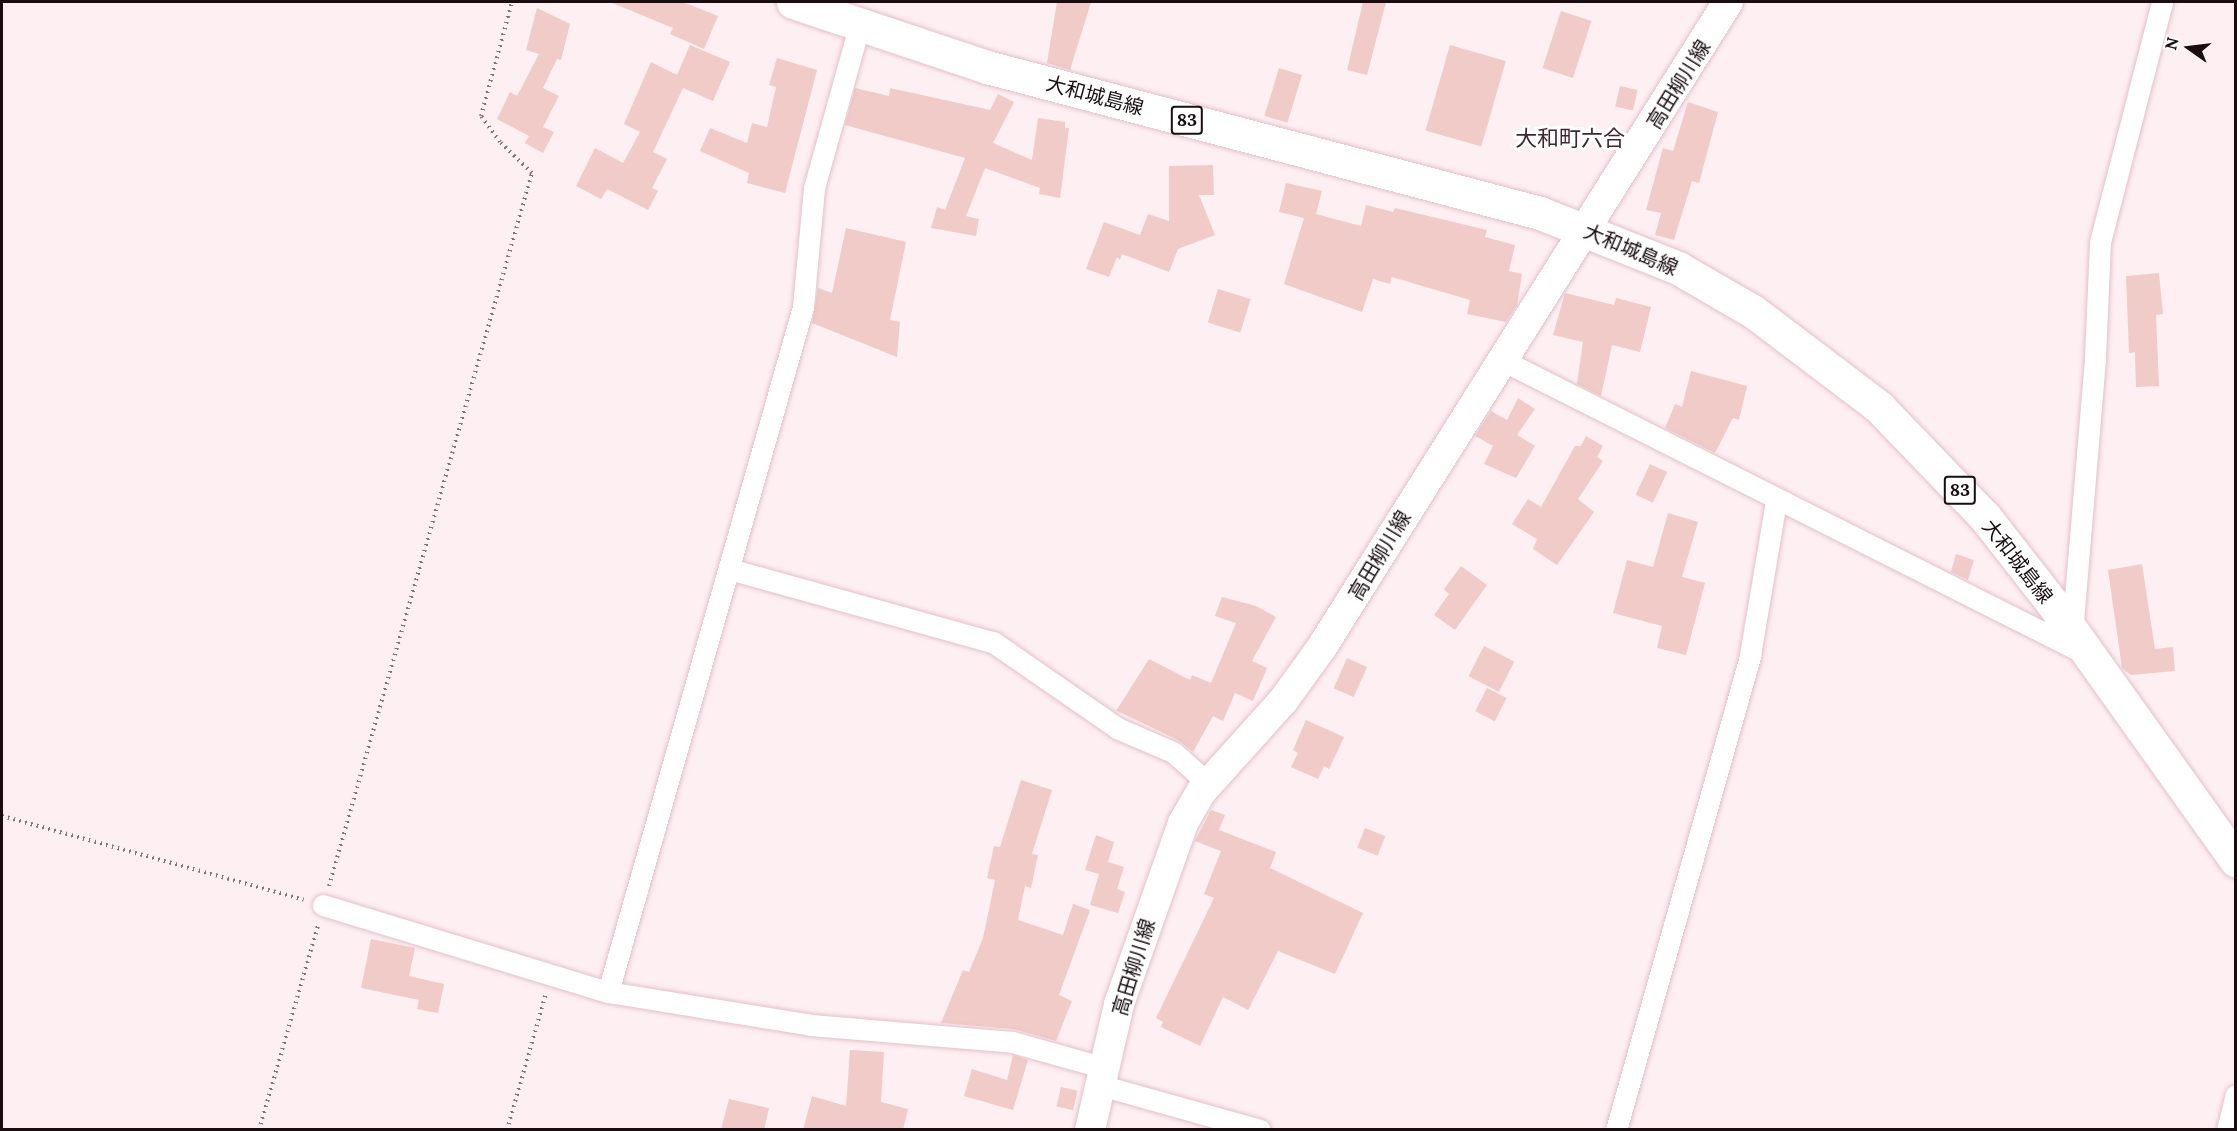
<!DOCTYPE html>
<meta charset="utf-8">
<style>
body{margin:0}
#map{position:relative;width:2237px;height:1131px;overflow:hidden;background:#feeff3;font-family:Lora,"Noto Sans JP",serif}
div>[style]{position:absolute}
.building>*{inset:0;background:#f0cbc7;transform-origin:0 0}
.path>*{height:4px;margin-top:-2px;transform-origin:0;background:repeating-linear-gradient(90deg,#817478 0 1.5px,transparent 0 6px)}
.roads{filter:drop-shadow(0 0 2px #e4c0c9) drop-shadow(0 0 2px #e4c0c9)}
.minor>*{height:21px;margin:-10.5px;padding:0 10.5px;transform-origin:10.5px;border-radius:10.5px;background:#fff}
.secondary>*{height:30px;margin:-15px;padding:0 15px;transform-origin:15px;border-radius:15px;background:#fff}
.primary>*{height:33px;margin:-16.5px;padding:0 16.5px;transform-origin:16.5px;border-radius:16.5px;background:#fff}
span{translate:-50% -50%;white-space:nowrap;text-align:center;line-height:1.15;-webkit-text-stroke:6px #fff;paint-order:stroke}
.shield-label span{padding:2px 4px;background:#fff;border:2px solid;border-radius:4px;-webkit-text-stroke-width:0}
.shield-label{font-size:18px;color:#190d11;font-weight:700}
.street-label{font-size:20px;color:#190d11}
.quarter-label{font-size:22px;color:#41262e}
.frame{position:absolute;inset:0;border:3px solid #190d11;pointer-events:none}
.north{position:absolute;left:2159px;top:18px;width:60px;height:60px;-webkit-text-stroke:4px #fff;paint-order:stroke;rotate:284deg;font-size:16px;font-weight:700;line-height:24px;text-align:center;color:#190d11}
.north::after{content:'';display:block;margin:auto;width:21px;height:27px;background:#190d11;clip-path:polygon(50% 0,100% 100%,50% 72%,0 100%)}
</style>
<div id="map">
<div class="building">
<i style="clip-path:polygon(610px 2px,683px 2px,718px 16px,704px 49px,670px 34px,673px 28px)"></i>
<i style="clip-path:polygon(1057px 2px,1091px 2px,1070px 70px,1047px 63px)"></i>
<i style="clip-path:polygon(1363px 2px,1386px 2px,1367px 75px,1347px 70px)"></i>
<i style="clip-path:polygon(537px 8px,570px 24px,561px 60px,557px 59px,543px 88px,559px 96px,543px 127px,554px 132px,543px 153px,525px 143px,529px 136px,497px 119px,510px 92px,517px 96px,539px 54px,526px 50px)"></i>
<i style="left:1561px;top:11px;width:32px;height:60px;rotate:18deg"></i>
<i style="clip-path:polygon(690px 45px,730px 62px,713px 101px,683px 88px,653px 152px,667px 159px,652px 188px,658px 191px,648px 210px,607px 189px,601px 199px,576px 186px,595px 148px,623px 163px,640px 132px,624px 124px,651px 62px,677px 75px)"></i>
<i style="left:1450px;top:45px;width:58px;height:89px;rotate:16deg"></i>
<i style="clip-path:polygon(777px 58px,817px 70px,785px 193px,747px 183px,749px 173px,700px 151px,710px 128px,747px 143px,752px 123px,767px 127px,776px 87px,769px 85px)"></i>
<i style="left:1279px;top:68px;width:24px;height:50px;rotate:17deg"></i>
<i style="left:1620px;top:86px;width:18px;height:21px;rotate:13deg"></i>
<i style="clip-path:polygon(855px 88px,889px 96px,890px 88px,990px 110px,998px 94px,1014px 102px,993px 143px,1032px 160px,1038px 118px,1065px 122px,1065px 128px,1069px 128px,1060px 198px,1039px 194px,1040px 188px,985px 168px,966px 216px,979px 219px,976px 236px,931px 228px,937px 207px,945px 210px,965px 158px,845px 125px)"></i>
<i style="clip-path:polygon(1688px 102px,1718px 112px,1699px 183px,1692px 181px,1674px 240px,1655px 235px,1661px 213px,1646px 210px,1663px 148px,1673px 151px)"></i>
<i style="clip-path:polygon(1213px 165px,1214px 195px,1199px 195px,1215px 235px,1178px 249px,1169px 272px,1122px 254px,1120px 260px,1117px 257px,1109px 277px,1086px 269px,1104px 222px,1140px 235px,1148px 214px,1169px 221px,1169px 166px)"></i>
<i style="clip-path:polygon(1286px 183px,1322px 191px,1316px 214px,1361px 226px,1366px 205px,1393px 212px,1395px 208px,1487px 230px,1485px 237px,1515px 245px,1509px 271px,1522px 274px,1517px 305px,1506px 322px,1467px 314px,1470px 300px,1392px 277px,1390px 284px,1373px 279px,1362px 312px,1284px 284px,1304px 218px,1279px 212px)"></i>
<i style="clip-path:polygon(846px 228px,906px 242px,890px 320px,900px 322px,897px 357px,812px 323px,818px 288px,832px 293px)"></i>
<i style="clip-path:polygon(2159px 273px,2163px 314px,2156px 315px,2159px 386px,2136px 387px,2135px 352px,2129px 353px,2126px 276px)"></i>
<i style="left:1218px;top:289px;width:34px;height:35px;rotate:17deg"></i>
<i style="clip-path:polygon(1565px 293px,1614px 305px,1616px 298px,1651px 307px,1640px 352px,1612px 345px,1601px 396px,1577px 384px,1583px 342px,1553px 335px)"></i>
<i style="clip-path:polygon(1691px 371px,1747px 386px,1739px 420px,1733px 418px,1715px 453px,1665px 428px,1675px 404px,1682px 407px)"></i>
<i style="clip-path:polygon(1518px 398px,1535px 409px,1517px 435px,1535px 446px,1516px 478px,1484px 464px,1493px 446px,1475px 436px,1491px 411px,1507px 420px)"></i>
<i style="clip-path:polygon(1586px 436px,1603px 446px,1597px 457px,1603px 461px,1578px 499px,1594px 512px,1557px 565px,1533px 549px,1537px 539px,1512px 524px,1528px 499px,1541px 507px,1575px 446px,1581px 446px)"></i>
<i style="left:1650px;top:464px;width:19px;height:34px;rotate:25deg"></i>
<i style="clip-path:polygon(1668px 513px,1698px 522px,1682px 577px,1705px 583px,1686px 655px,1657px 648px,1662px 626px,1613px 613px,1627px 560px,1653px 567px)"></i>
<i style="clip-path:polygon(1956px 554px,1974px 560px,1968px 580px,1951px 572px)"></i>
<i style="clip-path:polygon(2142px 564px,2155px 649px,2173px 647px,2175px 671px,2131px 675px,2122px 668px,2108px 570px)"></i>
<i style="clip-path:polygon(1461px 566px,1487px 585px,1455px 630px,1434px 615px,1449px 594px,1444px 589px)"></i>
<i style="clip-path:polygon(1222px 597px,1256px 606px,1276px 617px,1252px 661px,1267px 668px,1253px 701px,1235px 693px,1223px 721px,1213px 716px,1193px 752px,1178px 740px,1111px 708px,1116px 711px,1149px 659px,1190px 680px,1192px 675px,1211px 683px,1236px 623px,1215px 616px)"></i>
<i style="left:1484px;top:646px;width:34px;height:34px;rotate:27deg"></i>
<i style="left:1347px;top:658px;width:22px;height:33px;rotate:24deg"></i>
<i style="left:1487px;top:688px;width:22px;height:26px;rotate:27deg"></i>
<i style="clip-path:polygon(1306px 720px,1344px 737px,1329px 769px,1324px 766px,1318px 779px,1291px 767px,1298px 753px,1293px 750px)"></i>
<i style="clip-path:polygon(1021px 780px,1052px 790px,1032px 854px,1038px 855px,1031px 888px,1025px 886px,1018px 920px,1063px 935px,1073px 904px,1090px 910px,1059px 995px,1072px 1001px,1056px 1041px,1013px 1029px,941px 1023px,963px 970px,969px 972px,983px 938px,995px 880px,987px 878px,994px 846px,1000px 847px)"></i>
<i style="clip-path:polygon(1211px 810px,1225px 815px,1219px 830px,1276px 852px,1270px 868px,1363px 913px,1335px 974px,1278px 951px,1248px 1010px,1223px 997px,1200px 1046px,1161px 1027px,1163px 1022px,1156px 1018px,1214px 898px,1204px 894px,1221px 851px,1195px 841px)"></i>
<i style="left:1365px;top:828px;width:22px;height:21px;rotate:22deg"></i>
<i style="clip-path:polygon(1096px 835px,1114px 842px,1108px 862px,1124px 867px,1117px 889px,1125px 892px,1118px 913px,1090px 905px,1099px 874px,1085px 870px)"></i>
<i style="clip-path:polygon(371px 939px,415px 948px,409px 976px,444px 984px,438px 1013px,417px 1009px,419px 1000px,361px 988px)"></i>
<i style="clip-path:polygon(850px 1050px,884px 1052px,881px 1102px,908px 1109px,903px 1130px,803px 1130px,812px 1096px,846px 1106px)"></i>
<i style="clip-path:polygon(1013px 1055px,1028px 1060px,1013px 1110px,964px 1096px,972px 1069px,1007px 1080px)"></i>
<i style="left:1061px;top:1087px;width:17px;height:20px;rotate:13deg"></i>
<i style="clip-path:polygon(729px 1099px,769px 1108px,764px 1130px,721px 1130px)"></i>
</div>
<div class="path">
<i style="left:2px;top:816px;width:313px;rotate:15.5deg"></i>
<i style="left:329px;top:886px;width:741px;rotate:-74.11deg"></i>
<i style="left:532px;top:173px;width:45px;rotate:-135.9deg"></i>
<i style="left:500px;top:142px;width:32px;rotate:-126deg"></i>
<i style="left:481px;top:116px;width:118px;rotate:-74.8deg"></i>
<i style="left:259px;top:1130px;width:213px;rotate:-73.9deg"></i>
<i style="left:507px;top:1130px;width:142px;rotate:-74.1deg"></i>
</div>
<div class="roads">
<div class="minor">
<i style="left:1502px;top:360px;width:652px;rotate:26.72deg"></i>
<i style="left:729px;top:569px;width:274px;rotate:15.5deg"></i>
<i style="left:993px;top:642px;width:151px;rotate:34.7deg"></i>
<i style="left:1117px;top:728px;width:61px;rotate:23.2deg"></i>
<i style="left:1173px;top:752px;width:48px;rotate:41.6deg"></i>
<i style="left:2072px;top:633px;width:277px;rotate:-85.2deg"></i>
<i style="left:2095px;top:357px;width:115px;rotate:-87.5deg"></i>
<i style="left:2100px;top:242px;width:248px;rotate:-75.5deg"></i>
<i style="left:323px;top:905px;width:298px;rotate:17deg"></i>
<i style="left:608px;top:992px;width:206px;rotate:9.2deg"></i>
<i style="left:811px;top:1025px;width:202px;rotate:4.8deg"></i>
<i style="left:1012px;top:1042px;width:97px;rotate:15.6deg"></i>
<i style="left:608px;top:992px;width:712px;rotate:-74.11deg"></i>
<i style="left:803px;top:307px;width:120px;rotate:-84.7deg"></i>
<i style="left:814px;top:188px;width:167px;rotate:-74.4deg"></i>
<i style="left:1100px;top:1085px;width:166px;rotate:15.7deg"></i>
<i style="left:1616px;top:1130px;width:494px;rotate:-74.2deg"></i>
<i style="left:1750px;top:655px;width:156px;rotate:-80.4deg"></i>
<i style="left:2227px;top:1130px;width:36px;rotate:-76deg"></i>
</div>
<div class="secondary">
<i style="left:1090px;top:1130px;width:129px;rotate:-77deg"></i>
<i style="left:1119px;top:1004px;width:192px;rotate:-70.5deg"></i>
<i style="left:1183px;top:823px;width:36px;rotate:-60deg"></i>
<i style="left:1201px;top:792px;width:122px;rotate:-48deg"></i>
<i style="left:1283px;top:701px;width:67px;rotate:-54.2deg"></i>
<i style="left:1322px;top:647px;width:762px;rotate:-57.81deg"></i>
</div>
<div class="primary">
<i style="left:793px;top:2px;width:205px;rotate:18.5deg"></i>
<i style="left:987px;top:67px;width:572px;rotate:14.79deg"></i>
<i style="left:1540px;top:213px;width:149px;rotate:21.7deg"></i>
<i style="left:1678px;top:268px;width:88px;rotate:30.1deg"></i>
<i style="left:1754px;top:312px;width:157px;rotate:37.2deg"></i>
<i style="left:1879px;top:407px;width:153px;rotate:46.1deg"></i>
<i style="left:1985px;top:517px;width:110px;rotate:52deg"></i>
<i style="left:2053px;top:604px;width:315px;rotate:54.5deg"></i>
</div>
</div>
<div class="shield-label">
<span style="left:1187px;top:120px">83</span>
<span style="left:1960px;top:490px">83</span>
</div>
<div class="street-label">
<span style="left:1678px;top:84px;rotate:-58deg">高田柳川線</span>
<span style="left:1095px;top:95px;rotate:15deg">大和城島線</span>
<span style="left:1631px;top:249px;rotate:23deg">大和城島線</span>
<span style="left:1379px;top:555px;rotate:-59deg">高田柳川線</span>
<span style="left:2018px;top:561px;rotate:52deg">大和城島線</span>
<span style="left:1133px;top:967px;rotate:-73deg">高田柳川線</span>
</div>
<div class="quarter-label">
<span style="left:1570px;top:139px">大和町六合</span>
</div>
<div class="frame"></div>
<div class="north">N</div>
</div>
